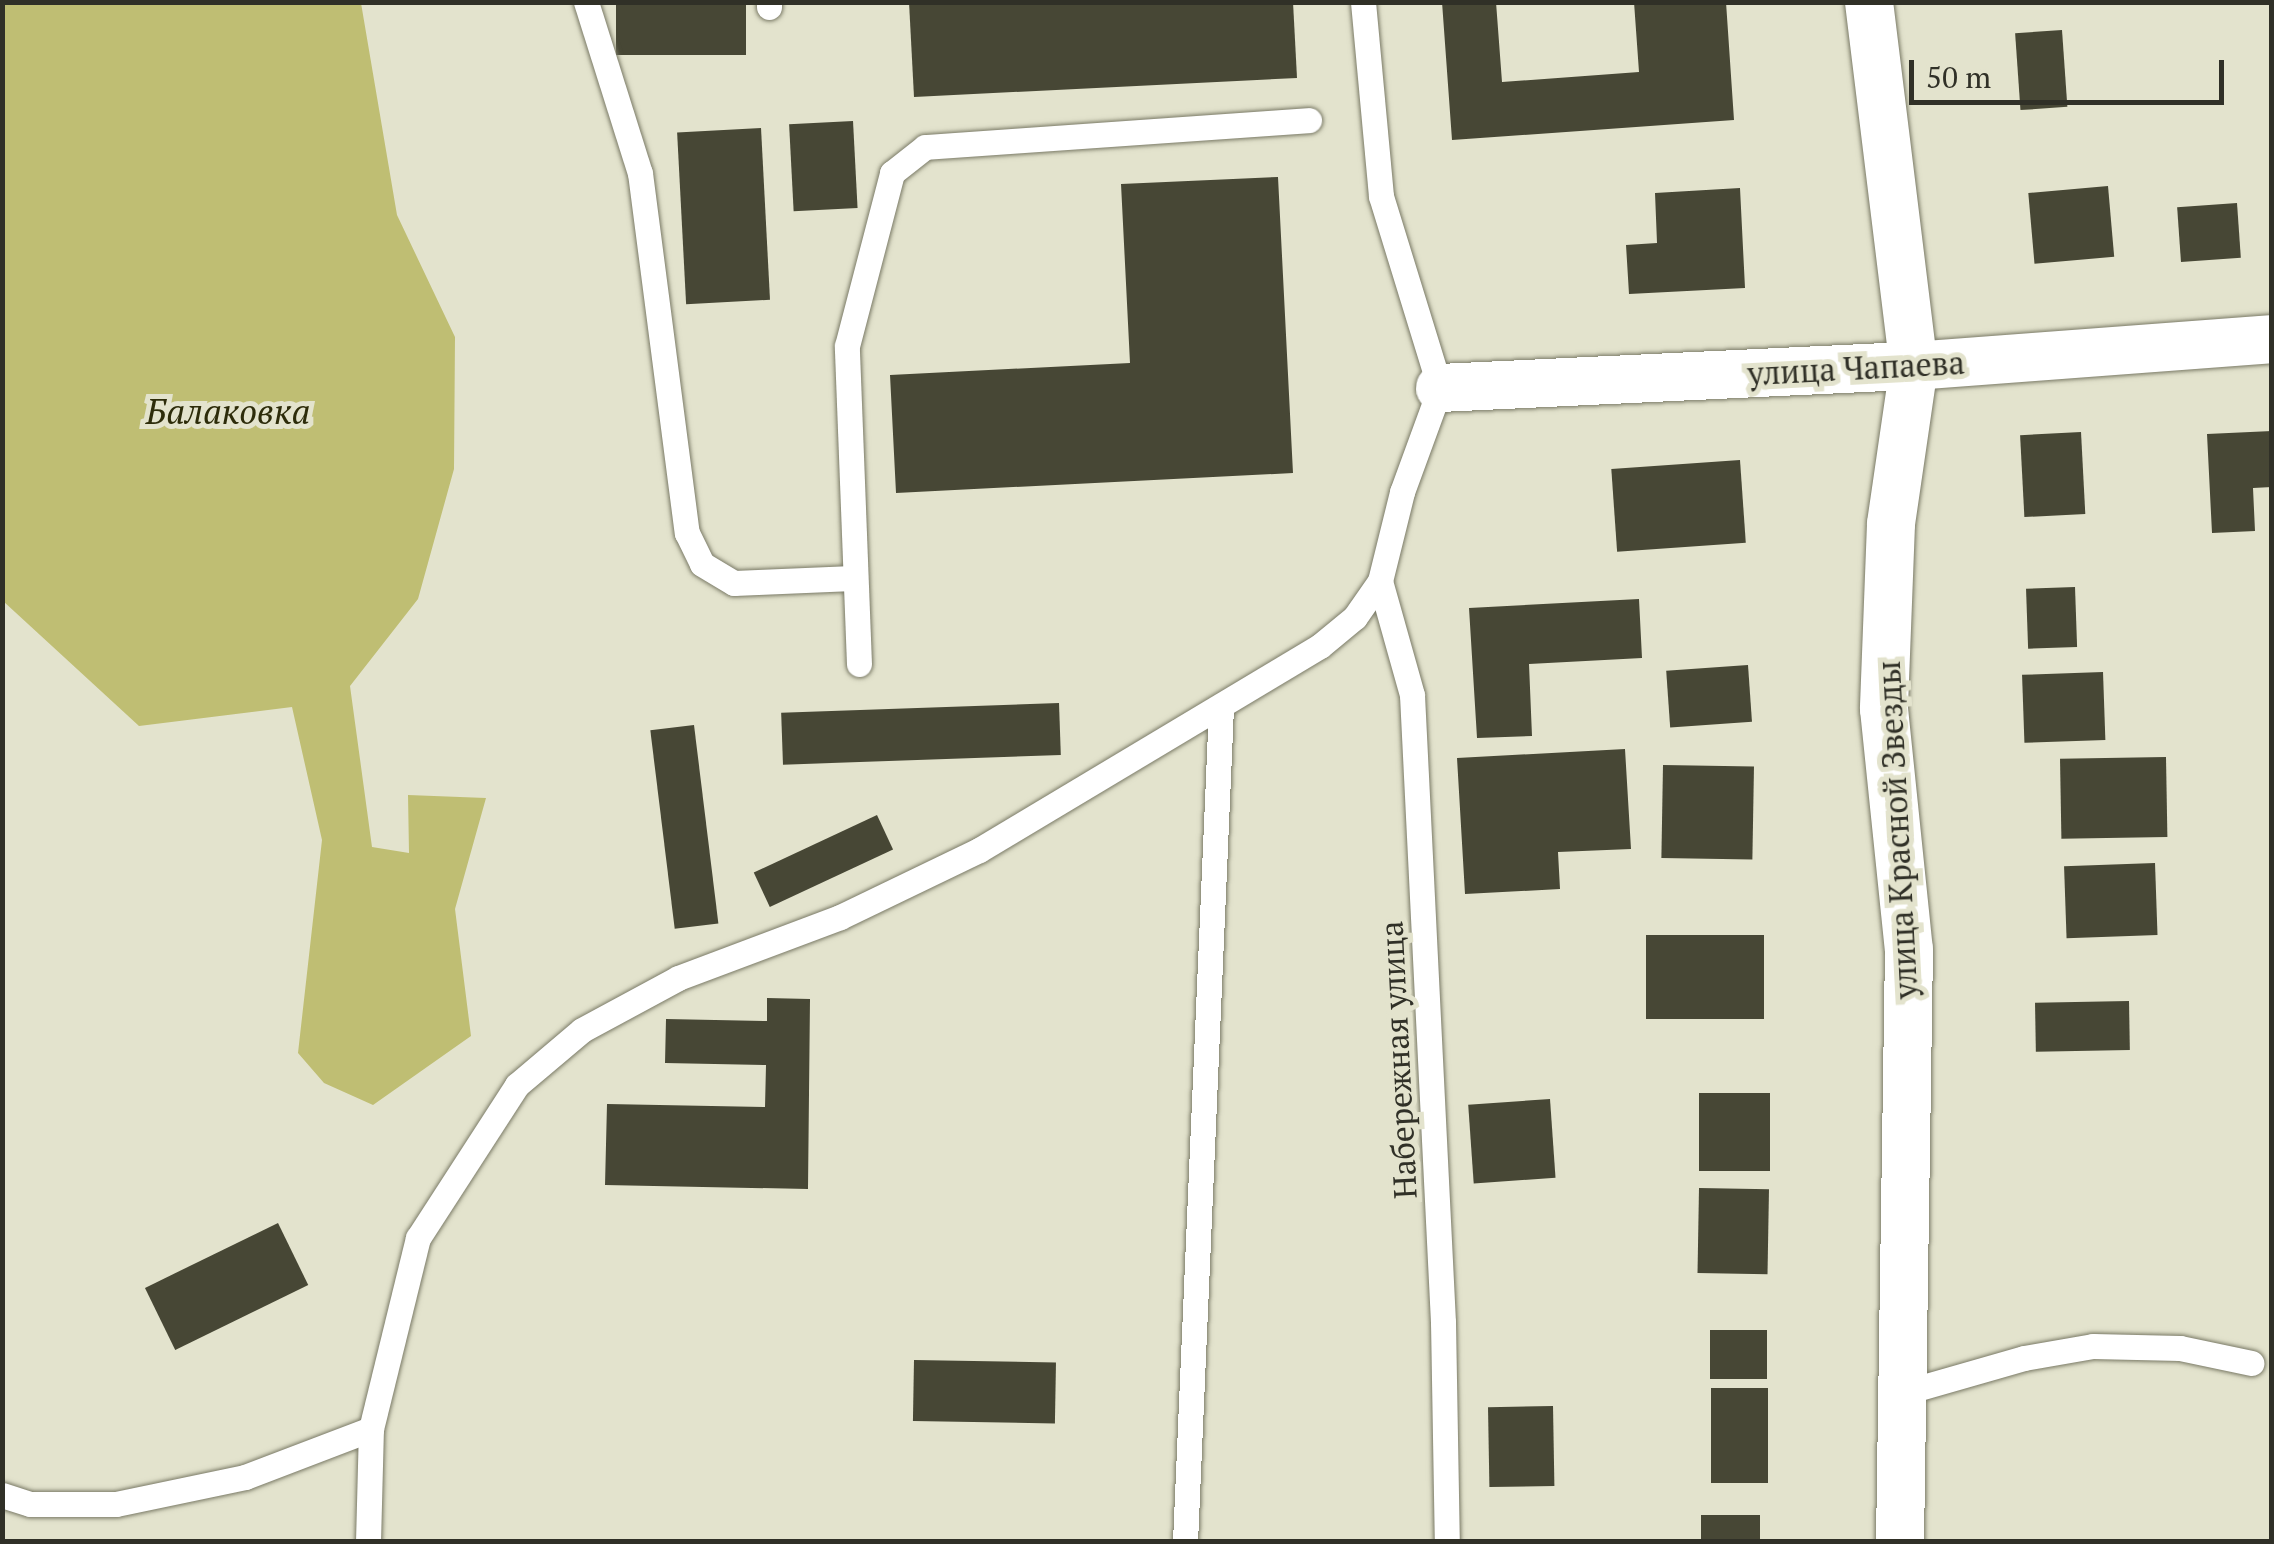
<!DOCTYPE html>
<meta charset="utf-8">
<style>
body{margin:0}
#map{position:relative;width:2274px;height:1544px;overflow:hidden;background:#e3e3cd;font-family:"PT Serif",serif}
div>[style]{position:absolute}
.water>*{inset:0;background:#bfbe73}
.building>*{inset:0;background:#474735;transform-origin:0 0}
.roads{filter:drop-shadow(0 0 2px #7a7a66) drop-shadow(0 0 2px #7a7a66)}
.service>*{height:25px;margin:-12.5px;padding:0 12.5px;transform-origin:12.5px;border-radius:12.5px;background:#fff}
.minor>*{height:48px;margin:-24px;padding:0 24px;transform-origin:24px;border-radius:24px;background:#fff}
span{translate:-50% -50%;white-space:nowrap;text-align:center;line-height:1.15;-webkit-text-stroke:10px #e3e3cd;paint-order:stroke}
.street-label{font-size:32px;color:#303027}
.water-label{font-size:35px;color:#2d2c0a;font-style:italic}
.frame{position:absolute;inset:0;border:5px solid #303027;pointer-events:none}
.scale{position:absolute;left:1909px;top:60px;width:315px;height:45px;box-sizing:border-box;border:5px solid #303027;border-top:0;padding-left:12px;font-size:30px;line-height:35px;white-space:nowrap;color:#303027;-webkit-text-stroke:8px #e3e3cd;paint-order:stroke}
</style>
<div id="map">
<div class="water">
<i style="clip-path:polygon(2px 3px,361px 3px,397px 215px,455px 337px,454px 469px,418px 599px,350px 686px,372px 847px,409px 853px,408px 795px,486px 798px,455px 909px,471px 1036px,373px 1105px,324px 1083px,298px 1053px,322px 840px,292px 707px,139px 726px,3px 601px)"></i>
</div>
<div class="building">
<i style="left:616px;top:2px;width:130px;height:53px"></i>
<i style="clip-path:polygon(909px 2px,1293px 2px,1297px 78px,914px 97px)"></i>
<i style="clip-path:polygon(1442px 2px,1496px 2px,1502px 82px,1639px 72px,1634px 2px,1726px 2px,1734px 120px,1452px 140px)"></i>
<i style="left:2062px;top:30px;width:77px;height:47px;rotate:86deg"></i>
<i style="left:853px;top:121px;width:87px;height:64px;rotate:87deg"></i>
<i style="left:761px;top:128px;width:172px;height:84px;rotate:87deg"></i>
<i style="clip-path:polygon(1278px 177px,1293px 473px,896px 493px,890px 375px,1130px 363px,1121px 184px)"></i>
<i style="left:2108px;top:186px;width:71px;height:80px;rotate:85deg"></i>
<i style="clip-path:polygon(1740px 188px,1745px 288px,1629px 294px,1626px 245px,1657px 243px,1655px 193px)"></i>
<i style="left:2237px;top:203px;width:55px;height:60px;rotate:86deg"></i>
<i style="clip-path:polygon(2272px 431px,2272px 487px,2253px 488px,2255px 531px,2212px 533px,2207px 434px)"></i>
<i style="left:2081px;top:432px;width:82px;height:61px;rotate:87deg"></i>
<i style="left:1740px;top:460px;width:83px;height:129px;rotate:86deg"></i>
<i style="left:2075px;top:587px;width:60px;height:49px;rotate:88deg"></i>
<i style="clip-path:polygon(1639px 599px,1642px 658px,1529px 664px,1532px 736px,1477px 738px,1469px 608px)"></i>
<i style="left:1748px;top:665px;width:57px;height:82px;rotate:86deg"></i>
<i style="left:2103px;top:672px;width:68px;height:81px;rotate:88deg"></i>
<i style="left:1059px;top:703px;width:52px;height:278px;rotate:88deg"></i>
<i style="left:694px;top:725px;width:200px;height:44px;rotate:83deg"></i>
<i style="clip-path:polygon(1625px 749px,1631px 849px,1558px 852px,1560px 889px,1465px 894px,1457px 758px)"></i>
<i style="left:2166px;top:757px;width:80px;height:106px;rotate:89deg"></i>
<i style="left:1663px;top:765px;width:91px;height:93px;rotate:1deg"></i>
<i style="left:877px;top:815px;width:38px;height:136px;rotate:65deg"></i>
<i style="left:2155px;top:863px;width:72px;height:91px;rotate:88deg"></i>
<i style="left:1646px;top:935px;width:118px;height:84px"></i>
<i style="clip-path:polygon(767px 998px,810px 999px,808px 1189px,605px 1185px,607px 1104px,765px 1107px,766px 1065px,665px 1063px,666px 1019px,767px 1021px)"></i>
<i style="left:2129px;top:1001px;width:49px;height:94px;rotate:89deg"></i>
<i style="left:1699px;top:1093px;width:71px;height:78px"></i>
<i style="left:1550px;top:1099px;width:79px;height:82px;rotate:86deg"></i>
<i style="left:1699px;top:1188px;width:70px;height:85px;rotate:1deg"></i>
<i style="left:278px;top:1223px;width:69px;height:148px;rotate:64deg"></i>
<i style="left:1710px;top:1330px;width:57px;height:49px"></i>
<i style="left:914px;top:1360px;width:142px;height:61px;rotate:1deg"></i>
<i style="left:1711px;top:1388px;width:57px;height:95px"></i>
<i style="left:1553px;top:1406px;width:80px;height:65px;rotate:89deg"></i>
<i style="left:1701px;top:1515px;width:59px;height:27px"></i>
</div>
<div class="roads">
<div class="service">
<i style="left:586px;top:2px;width:179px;rotate:72.5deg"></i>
<i style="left:640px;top:173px;width:363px;rotate:82.6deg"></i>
<i style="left:687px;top:533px;width:34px;rotate:64deg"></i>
<i style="left:702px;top:564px;width:37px;rotate:31deg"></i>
<i style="left:734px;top:583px;width:119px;rotate:-2.4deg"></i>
<i style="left:769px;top:2px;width:5px;rotate:90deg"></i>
<i style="left:1380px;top:581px;width:118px;rotate:74.3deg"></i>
<i style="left:1412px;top:695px;width:628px;rotate:87.17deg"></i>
<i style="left:1443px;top:1322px;width:220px;rotate:89deg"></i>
<i style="left:859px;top:664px;width:318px;rotate:-92.2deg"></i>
<i style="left:847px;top:346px;width:179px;rotate:-75.4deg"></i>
<i style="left:892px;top:173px;width:42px;rotate:-38.2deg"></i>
<i style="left:925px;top:147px;width:385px;rotate:-4deg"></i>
<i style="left:1902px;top:1393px;width:127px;rotate:-16deg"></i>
<i style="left:2024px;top:1358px;width:70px;rotate:-9.9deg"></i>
<i style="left:2093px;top:1346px;width:87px;rotate:1.3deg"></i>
<i style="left:2180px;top:1348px;width:73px;rotate:11.9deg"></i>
<i style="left:2px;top:1495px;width:29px;rotate:18deg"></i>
<i style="left:30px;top:1504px;width:86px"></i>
<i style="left:116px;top:1504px;width:132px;rotate:-11.8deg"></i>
<i style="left:245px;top:1477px;width:135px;rotate:-20.9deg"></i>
<i style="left:368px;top:1542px;width:113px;rotate:-88.5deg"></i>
<i style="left:371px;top:1429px;width:197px;rotate:-76.2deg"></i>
<i style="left:418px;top:1238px;width:182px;rotate:-57.1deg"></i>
<i style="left:517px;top:1085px;width:85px;rotate:-40.2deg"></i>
<i style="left:582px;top:1030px;width:109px;rotate:-28.4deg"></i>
<i style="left:678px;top:978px;width:173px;rotate:-20.6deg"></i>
<i style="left:840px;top:917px;width:154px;rotate:-25.7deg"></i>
<i style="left:979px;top:850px;width:397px;rotate:-30.9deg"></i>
<i style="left:1320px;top:646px;width:45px;rotate:-39.6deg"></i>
<i style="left:1355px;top:617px;width:44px;rotate:-55.2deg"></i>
<i style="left:1380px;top:581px;width:92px;rotate:-76.1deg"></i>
<i style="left:1402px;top:492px;width:111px;rotate:-69.9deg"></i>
<i style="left:1440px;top:388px;width:201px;rotate:-107.1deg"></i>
<i style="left:1381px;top:196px;width:195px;rotate:-95.3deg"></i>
<i style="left:1185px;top:1542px;width:836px;rotate:-87.53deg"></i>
</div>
<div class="minor">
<i style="left:1869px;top:2px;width:367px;rotate:83deg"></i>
<i style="left:1914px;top:366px;width:160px;rotate:98.3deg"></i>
<i style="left:1891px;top:524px;width:185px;rotate:92.2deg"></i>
<i style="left:1884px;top:709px;width:241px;rotate:84.1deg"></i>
<i style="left:1909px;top:949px;width:593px;rotate:90.87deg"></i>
<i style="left:1440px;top:388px;width:475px;rotate:-2.7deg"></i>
<i style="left:1914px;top:366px;width:359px;rotate:-4.3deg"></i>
</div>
</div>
<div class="street-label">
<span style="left:1856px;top:368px;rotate:-3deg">улица Чапаева</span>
<span style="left:1897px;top:830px;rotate:-93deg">улица Красной Звезды</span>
<span style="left:1398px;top:1060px;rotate:-93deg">Набережная улица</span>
</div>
<div class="water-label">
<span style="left:228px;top:411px">Балаковка</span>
</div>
<div class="frame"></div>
<div class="scale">50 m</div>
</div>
